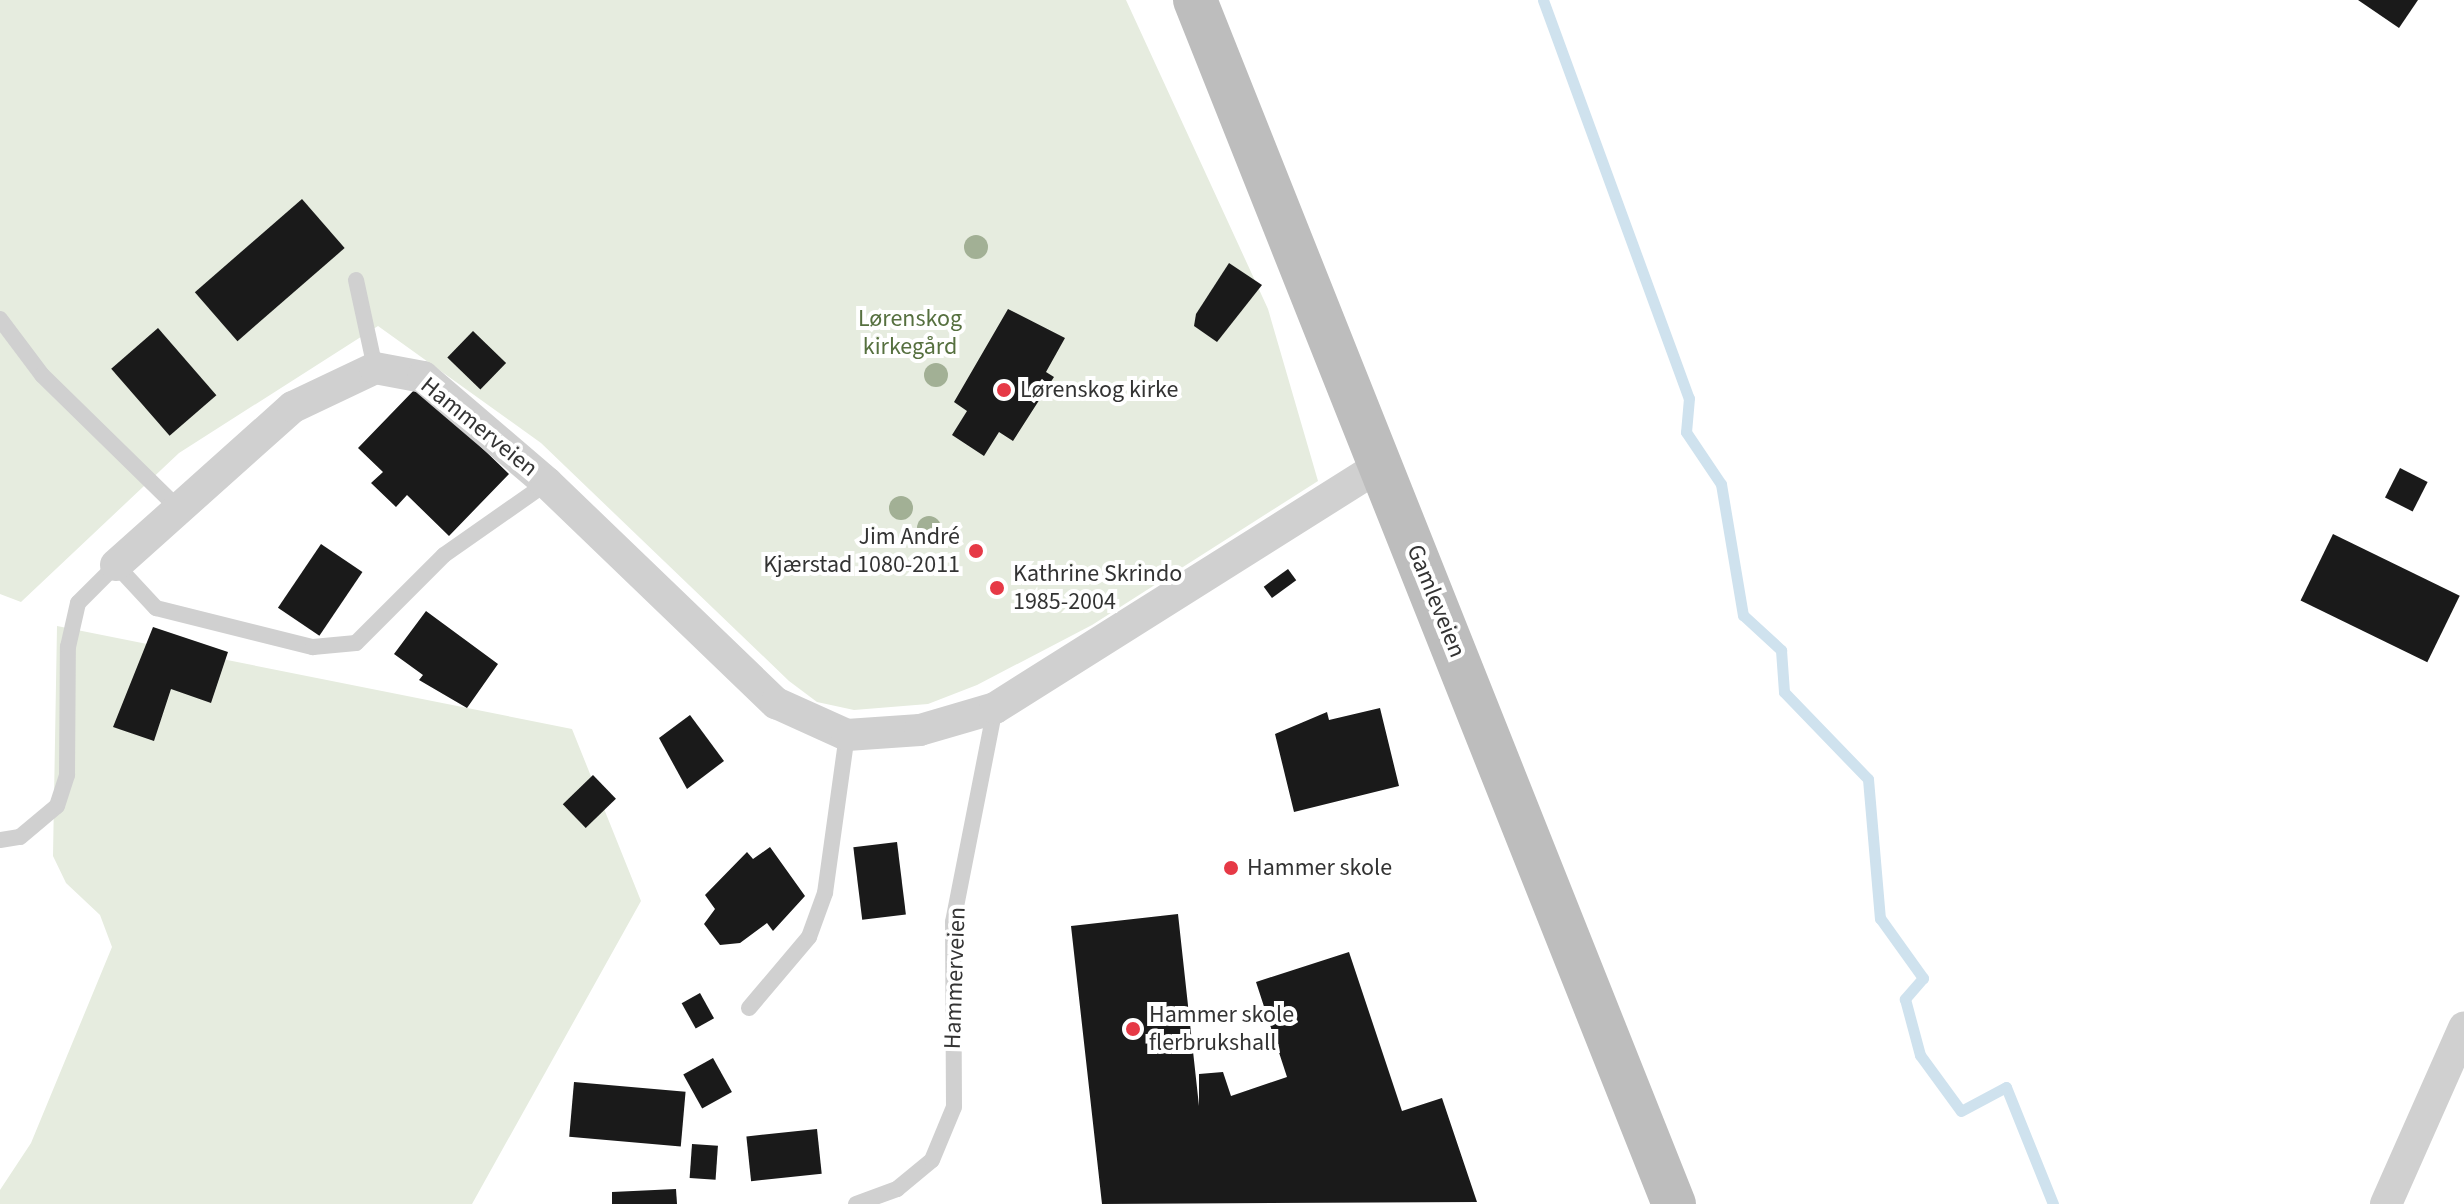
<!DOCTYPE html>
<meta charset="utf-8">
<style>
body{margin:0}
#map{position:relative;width:2464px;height:1204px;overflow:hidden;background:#fff;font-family:"Source Sans 3",sans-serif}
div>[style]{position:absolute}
.green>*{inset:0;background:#e6ecdf}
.stream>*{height:11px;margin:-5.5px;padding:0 5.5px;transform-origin:5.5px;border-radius:5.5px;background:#cfe2ee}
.building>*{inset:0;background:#1a1a1a;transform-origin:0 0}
.service>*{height:16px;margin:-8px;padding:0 8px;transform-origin:8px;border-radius:8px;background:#d0d0d0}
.minor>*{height:32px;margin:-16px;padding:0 16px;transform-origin:16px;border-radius:16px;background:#d0d0d0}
.secondary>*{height:44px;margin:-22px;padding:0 22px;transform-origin:22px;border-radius:22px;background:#bdbdbd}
.trees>*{width:24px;height:24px;margin:-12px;border-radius:50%;background:#a2b095}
.dots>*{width:22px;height:22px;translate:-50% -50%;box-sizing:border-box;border:4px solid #fff;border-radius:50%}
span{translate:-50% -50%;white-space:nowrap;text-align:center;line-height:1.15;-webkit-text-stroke:8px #fff;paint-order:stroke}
.park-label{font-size:24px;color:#56703f}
.poi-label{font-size:24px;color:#333}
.left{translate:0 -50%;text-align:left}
.right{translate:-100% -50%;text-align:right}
.street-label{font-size:24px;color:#333}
</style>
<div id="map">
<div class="green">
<i style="clip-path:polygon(0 0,1126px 0,1268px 309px,1318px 481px,1092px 625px,977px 685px,928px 704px,854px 710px,817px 702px,789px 681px,541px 443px,378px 326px,179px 453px,21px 602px,0 594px)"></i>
<i style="clip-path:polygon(57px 626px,572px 729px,641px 901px,472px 1204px,0 1204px,0 1190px,31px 1143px,112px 947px,100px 915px,66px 883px,53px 856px)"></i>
</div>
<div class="stream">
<i style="left:1543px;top:0;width:424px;rotate:69.9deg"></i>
<i style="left:1689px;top:398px;width:34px;rotate:95deg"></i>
<i style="left:1686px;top:432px;width:63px;rotate:56.1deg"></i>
<i style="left:1721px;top:484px;width:133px;rotate:80.5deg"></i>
<i style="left:1743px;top:615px;width:52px;rotate:42.6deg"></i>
<i style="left:1781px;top:650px;width:42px;rotate:85.9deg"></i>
<i style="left:1784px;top:692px;width:121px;rotate:46deg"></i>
<i style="left:1868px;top:779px;width:140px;rotate:85.1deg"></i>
<i style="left:1880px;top:918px;width:74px;rotate:54.4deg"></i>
<i style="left:1923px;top:978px;width:28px;rotate:131deg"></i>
<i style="left:1905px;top:999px;width:58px;rotate:75deg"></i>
<i style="left:1920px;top:1055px;width:69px;rotate:53.8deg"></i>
<i style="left:1961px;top:1111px;width:51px;rotate:-28.1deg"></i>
<i style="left:2006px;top:1087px;width:126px;rotate:68.1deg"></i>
</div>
<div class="building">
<i style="clip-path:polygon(2358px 0,2418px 0,2399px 28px)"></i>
<i style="left:302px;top:199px;width:65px;height:142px;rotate:49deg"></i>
<i style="clip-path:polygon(1229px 263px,1262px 285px,1217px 342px,1194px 326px,1196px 314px)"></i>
<i style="clip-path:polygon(1008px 309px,1065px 338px,1046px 372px,1054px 377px,1013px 441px,999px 432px,984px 456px,952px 435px,967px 411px,954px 402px)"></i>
<i style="left:158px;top:328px;width:89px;height:62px;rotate:49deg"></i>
<i style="left:473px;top:331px;width:46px;height:37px;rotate:44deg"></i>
<i style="clip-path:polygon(418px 386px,509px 474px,449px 536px,407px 495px,396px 507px,371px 483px,383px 472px,358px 448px)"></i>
<i style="left:2400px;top:468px;width:31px;height:33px;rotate:27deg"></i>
<i style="left:2333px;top:534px;width:141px;height:74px;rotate:26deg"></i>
<i style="left:321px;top:544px;width:50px;height:77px;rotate:34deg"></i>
<i style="left:1288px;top:569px;width:14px;height:30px;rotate:54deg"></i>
<i style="clip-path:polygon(426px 611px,498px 664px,467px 708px,419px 680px,423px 675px,394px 654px)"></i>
<i style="clip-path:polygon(153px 627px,228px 652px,211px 703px,171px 689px,154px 741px,113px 727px)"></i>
<i style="clip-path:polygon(1380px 708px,1399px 786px,1294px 812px,1275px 734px,1327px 712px,1329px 720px)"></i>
<i style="clip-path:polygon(690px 715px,724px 761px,687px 789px,659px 738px)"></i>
<i style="left:593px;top:775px;width:33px;height:42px;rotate:46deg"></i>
<i style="left:897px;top:842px;width:73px;height:44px;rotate:83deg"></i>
<i style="clip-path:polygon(770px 847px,805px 896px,773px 931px,767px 923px,740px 943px,720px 945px,704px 924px,715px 909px,705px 895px,747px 852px,753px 859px)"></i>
<i style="clip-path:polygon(1178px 914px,1199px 1106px,1199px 1074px,1223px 1072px,1231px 1096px,1287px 1077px,1256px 982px,1349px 952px,1402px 1111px,1442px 1098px,1477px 1202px,1102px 1204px,1071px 926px)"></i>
<i style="left:700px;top:993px;width:29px;height:21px;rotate:61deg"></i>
<i style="left:713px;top:1058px;width:39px;height:34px;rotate:61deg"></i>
<i style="left:574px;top:1082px;width:112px;height:55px;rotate:5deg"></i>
<i style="left:817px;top:1129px;width:45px;height:71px;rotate:84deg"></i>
<i style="left:692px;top:1144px;width:26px;height:34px;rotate:4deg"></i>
<i style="clip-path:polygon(676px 1189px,677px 1204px,612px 1204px,612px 1192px)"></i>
</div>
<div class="service">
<i style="left:356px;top:280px;width:90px;rotate:77.8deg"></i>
<i style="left:0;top:319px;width:70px;rotate:53.1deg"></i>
<i style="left:42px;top:375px;width:192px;rotate:44.4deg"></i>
<i style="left:0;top:840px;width:20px;rotate:-9deg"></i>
<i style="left:20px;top:837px;width:48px;rotate:-40deg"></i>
<i style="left:57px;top:806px;width:33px;rotate:-72deg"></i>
<i style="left:67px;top:775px;width:128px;rotate:-89.6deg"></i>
<i style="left:68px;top:647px;width:45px;rotate:-77.2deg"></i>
<i style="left:78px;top:603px;width:54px;rotate:-45deg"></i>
<i style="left:116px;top:565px;width:59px;rotate:47.1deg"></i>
<i style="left:156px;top:608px;width:162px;rotate:14deg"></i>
<i style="left:313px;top:647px;width:43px;rotate:-5.3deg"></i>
<i style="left:356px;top:643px;width:124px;rotate:-45deg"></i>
<i style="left:444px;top:555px;width:126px;rotate:-35deg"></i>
<i style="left:749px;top:1008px;width:93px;rotate:-49.8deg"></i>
<i style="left:809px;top:937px;width:47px;rotate:-70deg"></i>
<i style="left:825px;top:893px;width:160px;rotate:-82.1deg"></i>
<i style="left:856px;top:1204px;width:44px;rotate:-20.1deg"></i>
<i style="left:897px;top:1189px;width:45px;rotate:-39.6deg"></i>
<i style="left:932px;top:1160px;width:57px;rotate:-67.5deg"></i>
<i style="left:954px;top:1107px;width:185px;rotate:-90.3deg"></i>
<i style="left:953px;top:922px;width:218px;rotate:-78.9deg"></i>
</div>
<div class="minor">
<i style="left:116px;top:565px;width:237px;rotate:-41.8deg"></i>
<i style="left:293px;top:407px;width:91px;rotate:-25.4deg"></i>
<i style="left:375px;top:368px;width:49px;rotate:10.6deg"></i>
<i style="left:423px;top:377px;width:163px;rotate:40.5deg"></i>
<i style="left:547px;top:483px;width:318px;rotate:43.9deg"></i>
<i style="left:776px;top:703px;width:78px;rotate:24.3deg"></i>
<i style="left:847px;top:735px;width:73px;rotate:-3.9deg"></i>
<i style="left:920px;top:730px;width:78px;rotate:-16.3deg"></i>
<i style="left:995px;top:708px;width:456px;rotate:-32.2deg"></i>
<i style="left:2386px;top:1204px;width:193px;rotate:-66.1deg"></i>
</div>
<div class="secondary">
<i style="left:1195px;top:0;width:1296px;rotate:68.31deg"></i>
</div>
<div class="trees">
<i style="left:976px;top:247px"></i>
<i style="left:936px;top:375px"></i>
<i style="left:901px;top:508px"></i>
<i style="left:929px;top:528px"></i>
</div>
<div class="dots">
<i style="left:1004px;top:390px;background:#e63946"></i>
<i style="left:976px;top:551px;background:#e63946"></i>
<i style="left:997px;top:588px;background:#e63946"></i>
<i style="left:1231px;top:868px;background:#e63946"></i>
<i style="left:1133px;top:1029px;background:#e63946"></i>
</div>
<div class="park-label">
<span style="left:910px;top:333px">Lørenskog<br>kirkegård</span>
</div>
<div class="poi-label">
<span class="left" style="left:1020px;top:390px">Lørenskog kirke</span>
<span class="right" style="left:960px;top:551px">Jim André<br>Kjærstad 1080-2011</span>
<span class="left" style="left:1013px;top:588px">Kathrine Skrindo<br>1985-2004</span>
<span class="left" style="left:1247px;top:868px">Hammer skole</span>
<span class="left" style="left:1149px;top:1029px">Hammer skole<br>flerbrukshall</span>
</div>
<div class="street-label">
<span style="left:479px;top:427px;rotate:39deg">Hammerveien</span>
<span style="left:1436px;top:601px;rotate:68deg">Gamleveien</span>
<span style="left:955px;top:978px;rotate:-88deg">Hammerveien</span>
</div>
</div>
